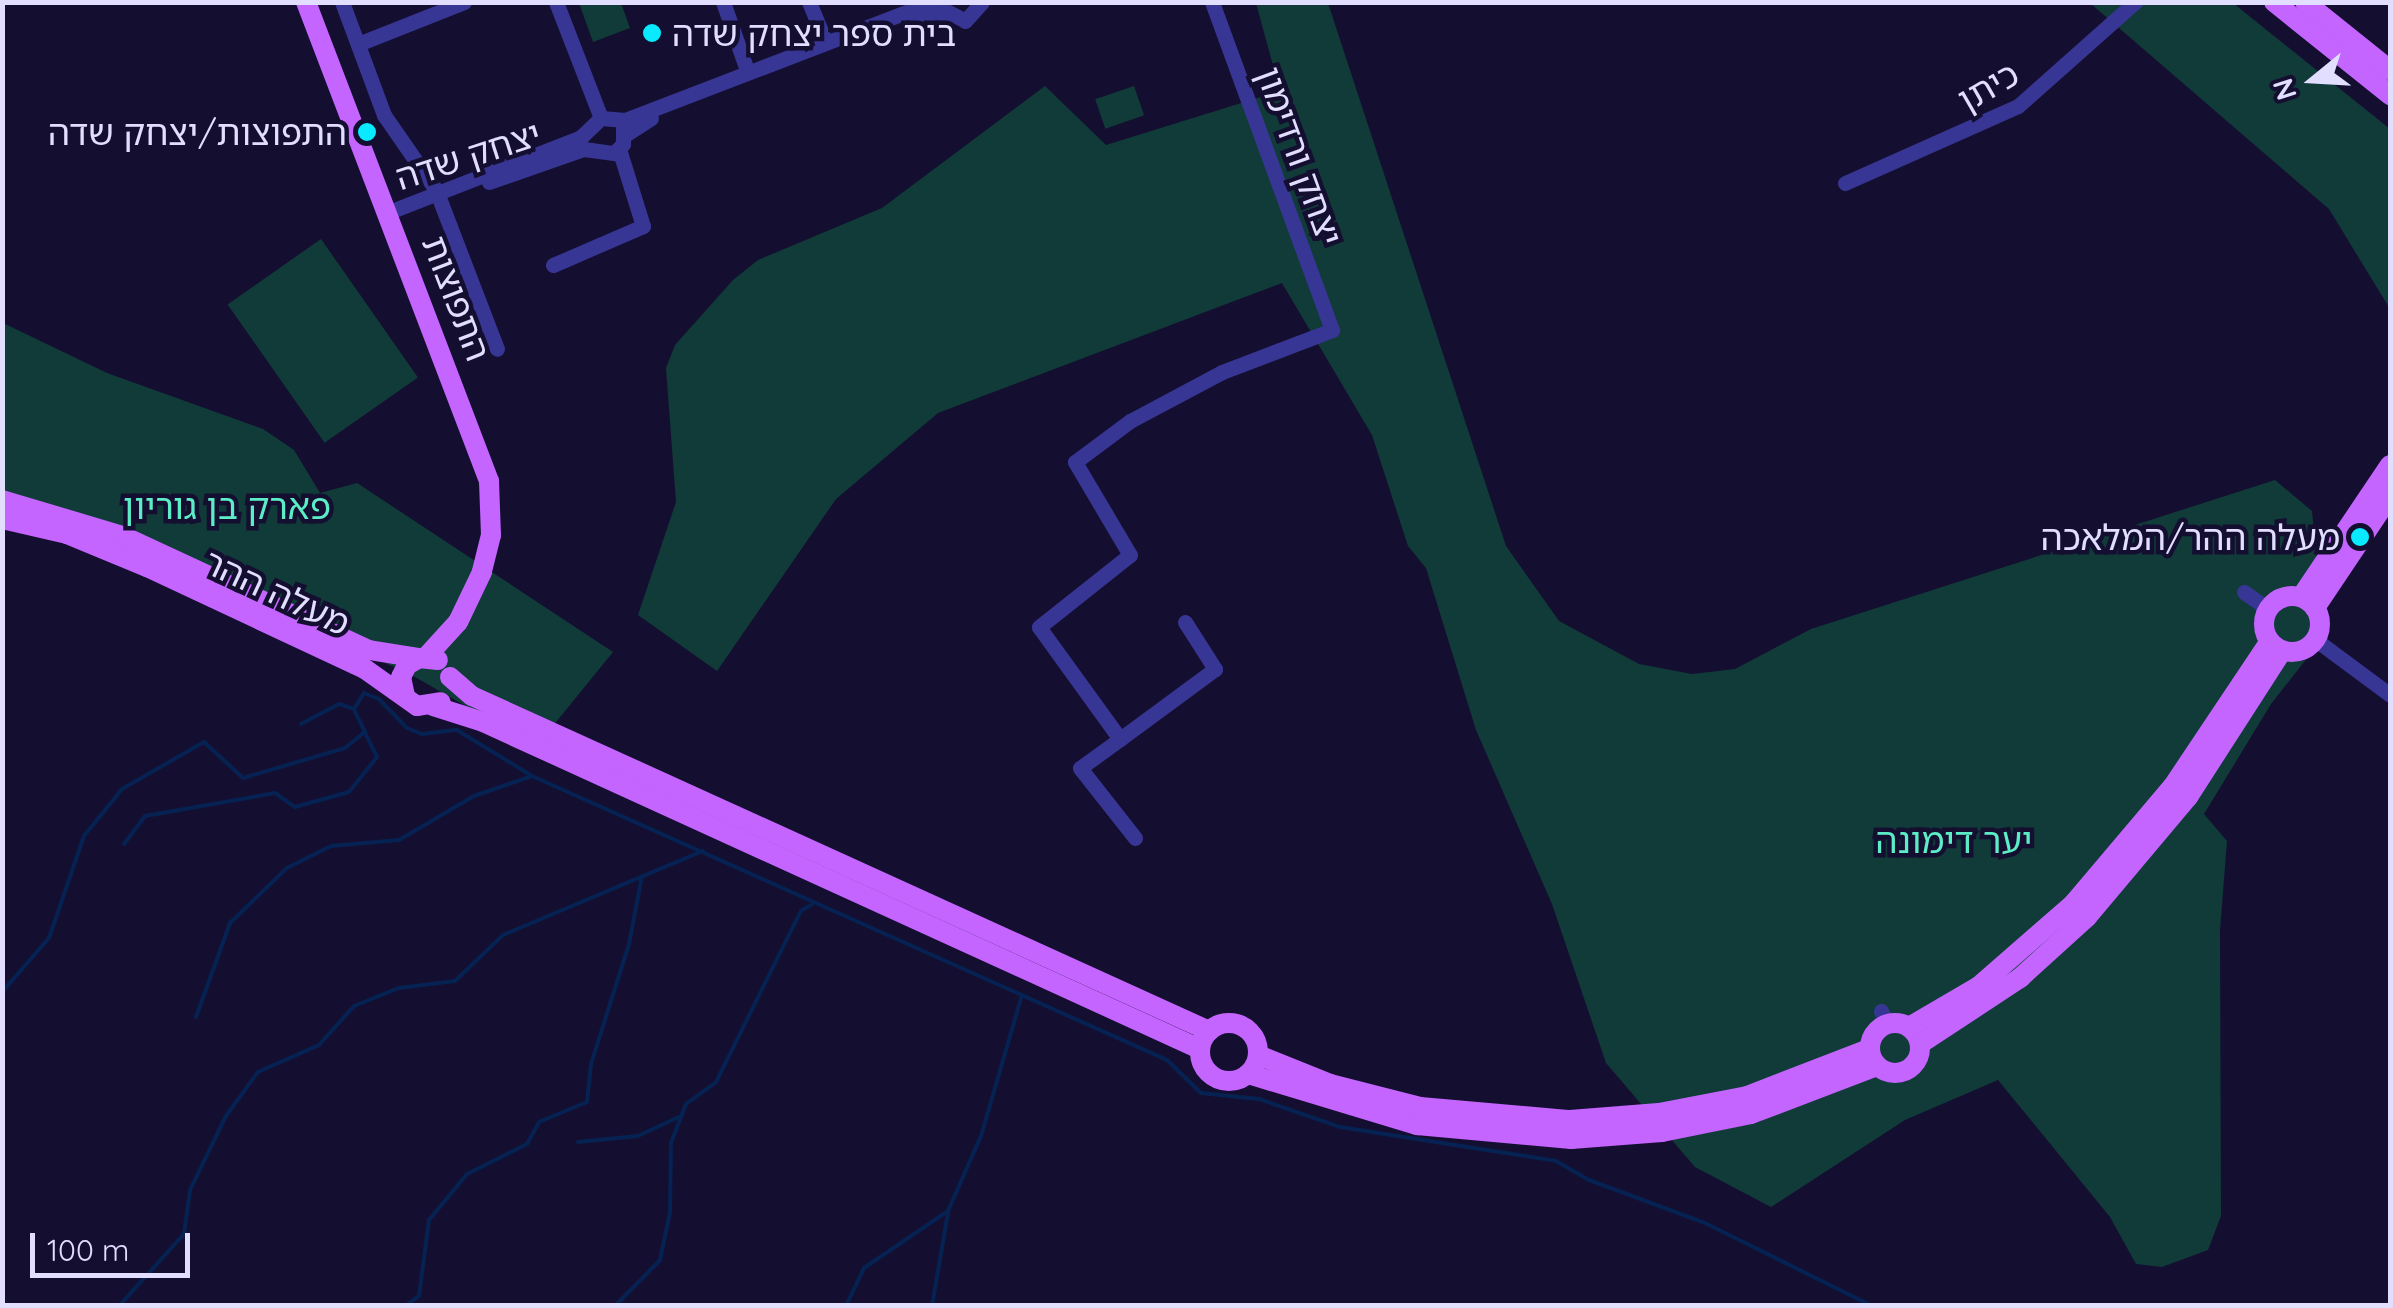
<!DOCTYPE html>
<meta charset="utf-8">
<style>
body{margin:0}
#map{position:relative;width:2393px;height:1308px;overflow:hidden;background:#140f30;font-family:Quicksand,"Noto Sans Hebrew",sans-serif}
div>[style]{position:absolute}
.green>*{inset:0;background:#113b39;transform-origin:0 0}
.stream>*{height:4px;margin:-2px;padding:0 2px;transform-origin:2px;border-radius:2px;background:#052253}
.minor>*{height:15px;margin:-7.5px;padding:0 7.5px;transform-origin:7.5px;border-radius:7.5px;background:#383694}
.major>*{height:20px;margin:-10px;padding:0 10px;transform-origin:10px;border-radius:10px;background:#c465ff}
.major>.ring{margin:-10px;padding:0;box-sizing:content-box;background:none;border:20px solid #c465ff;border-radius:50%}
.dots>*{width:28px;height:28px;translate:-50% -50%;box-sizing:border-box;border:5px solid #140f30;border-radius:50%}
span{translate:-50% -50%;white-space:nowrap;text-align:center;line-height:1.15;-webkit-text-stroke:9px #140f30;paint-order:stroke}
.poi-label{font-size:35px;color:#e1deff}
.left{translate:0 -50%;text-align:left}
.right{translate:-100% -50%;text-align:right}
.street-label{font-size:35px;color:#e1deff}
.park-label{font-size:35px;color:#5cedc7}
.frame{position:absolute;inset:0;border:5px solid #e1deff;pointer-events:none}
.north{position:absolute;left:2263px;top:30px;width:100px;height:100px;-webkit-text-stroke:8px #140f30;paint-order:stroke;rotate:252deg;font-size:28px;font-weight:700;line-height:40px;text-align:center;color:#e1deff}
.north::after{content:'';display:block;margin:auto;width:35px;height:45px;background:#e1deff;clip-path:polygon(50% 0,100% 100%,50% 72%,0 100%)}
.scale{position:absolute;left:30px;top:1233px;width:160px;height:45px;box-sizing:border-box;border:5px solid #e1deff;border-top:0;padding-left:12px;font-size:30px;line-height:35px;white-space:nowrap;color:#e1deff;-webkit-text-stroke:8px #140f30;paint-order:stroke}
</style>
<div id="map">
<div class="green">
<i style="clip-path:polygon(579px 3px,621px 3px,630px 28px,593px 42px)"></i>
<i style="clip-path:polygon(1256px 3px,1328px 3px,1506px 546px,1559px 621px,1639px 664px,1692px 674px,1735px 669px,1811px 629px,2275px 480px,2312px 511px,2320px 594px,2311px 653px,2271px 704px,2204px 814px,2227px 841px,2220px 930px,2221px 1216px,2208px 1250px,2162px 1267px,2136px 1264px,2110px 1217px,1998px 1080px,1905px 1120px,1771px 1207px,1695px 1167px,1606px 1063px,1552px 904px,1476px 730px,1426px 568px,1408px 546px,1372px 435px,1282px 283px,938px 413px,836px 499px,717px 671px,638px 615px,676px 502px,666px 368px,675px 345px,733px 280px,758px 260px,882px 208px,1045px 86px,1106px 145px,1280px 91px)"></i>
<i style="clip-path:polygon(2090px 3px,2233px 3px,2390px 129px,2390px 309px,2329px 209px)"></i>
<i style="left:1134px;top:86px;width:31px;height:41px;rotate:71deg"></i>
<i style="left:321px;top:239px;width:169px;height:114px;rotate:55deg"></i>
<i style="clip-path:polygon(3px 323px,107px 373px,263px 429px,294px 450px,320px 493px,357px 483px,613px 652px,548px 732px,504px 728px,408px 673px,3px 496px)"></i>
</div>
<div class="stream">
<i style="left:301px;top:724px;width:43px;rotate:-27.8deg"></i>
<i style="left:339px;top:704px;width:16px;rotate:18deg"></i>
<i style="left:124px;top:844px;width:35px;rotate:-53deg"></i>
<i style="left:145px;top:816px;width:132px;rotate:-10deg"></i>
<i style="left:275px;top:793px;width:24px;rotate:35deg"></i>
<i style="left:295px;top:807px;width:56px;rotate:-15.5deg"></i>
<i style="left:349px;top:792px;width:45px;rotate:-51.3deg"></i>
<i style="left:377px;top:757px;width:28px;rotate:-116deg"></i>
<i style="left:2px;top:992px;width:72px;rotate:-49deg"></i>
<i style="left:49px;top:938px;width:108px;rotate:-71.1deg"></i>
<i style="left:84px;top:836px;width:60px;rotate:-51deg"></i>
<i style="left:122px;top:789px;width:95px;rotate:-29.8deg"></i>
<i style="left:204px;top:742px;width:53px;rotate:42.7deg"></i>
<i style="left:243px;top:778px;width:106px;rotate:-16.4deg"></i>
<i style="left:345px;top:748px;width:26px;rotate:-39deg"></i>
<i style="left:365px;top:732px;width:25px;rotate:-116deg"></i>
<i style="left:354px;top:709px;width:19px;rotate:-58deg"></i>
<i style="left:364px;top:693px;width:16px;rotate:22deg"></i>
<i style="left:379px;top:699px;width:40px;rotate:46deg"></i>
<i style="left:407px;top:728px;width:16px;rotate:22deg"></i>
<i style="left:422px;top:734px;width:35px;rotate:-7deg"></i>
<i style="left:457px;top:730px;width:88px;rotate:31.5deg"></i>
<i style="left:532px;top:776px;width:696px;rotate:24.1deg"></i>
<i style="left:1167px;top:1060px;width:47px;rotate:44.1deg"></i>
<i style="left:1201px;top:1093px;width:58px;rotate:5.9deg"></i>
<i style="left:1259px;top:1099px;width:86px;rotate:19.1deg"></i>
<i style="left:1340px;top:1127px;width:219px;rotate:8.9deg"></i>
<i style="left:1556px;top:1161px;width:38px;rotate:30deg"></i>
<i style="left:1589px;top:1180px;width:124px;rotate:20.3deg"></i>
<i style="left:1705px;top:1223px;width:186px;rotate:26.4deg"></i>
<i style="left:196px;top:1017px;width:100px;rotate:-70.1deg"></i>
<i style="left:230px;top:923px;width:79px;rotate:-44deg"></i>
<i style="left:287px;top:868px;width:49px;rotate:-26.6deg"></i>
<i style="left:331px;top:846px;width:68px;rotate:-5deg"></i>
<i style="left:399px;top:840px;width:87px;rotate:-30.4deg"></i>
<i style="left:474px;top:796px;width:61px;rotate:-19deg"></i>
<i style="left:578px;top:1142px;width:60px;rotate:-5.7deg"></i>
<i style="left:638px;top:1136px;width:45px;rotate:-24.9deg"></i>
<i style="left:119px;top:1306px;width:97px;rotate:-47.9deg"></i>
<i style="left:184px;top:1234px;width:44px;rotate:-82.2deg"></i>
<i style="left:190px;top:1190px;width:82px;rotate:-64.1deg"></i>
<i style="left:226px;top:1116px;width:54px;rotate:-54deg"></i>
<i style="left:258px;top:1072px;width:67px;rotate:-23.9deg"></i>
<i style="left:319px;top:1045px;width:52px;rotate:-48.1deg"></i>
<i style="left:354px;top:1006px;width:48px;rotate:-21.8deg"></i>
<i style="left:399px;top:988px;width:56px;rotate:-7.1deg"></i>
<i style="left:455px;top:981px;width:66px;rotate:-43.8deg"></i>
<i style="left:503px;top:935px;width:217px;rotate:-22.8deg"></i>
<i style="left:405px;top:1306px;width:17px;rotate:-36deg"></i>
<i style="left:419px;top:1296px;width:77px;rotate:-82.5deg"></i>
<i style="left:429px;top:1220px;width:60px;rotate:-50.4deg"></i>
<i style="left:467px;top:1174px;width:67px;rotate:-26.6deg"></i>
<i style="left:527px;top:1144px;width:25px;rotate:-61deg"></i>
<i style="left:539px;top:1122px;width:52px;rotate:-22.6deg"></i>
<i style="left:587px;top:1102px;width:38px;rotate:-84deg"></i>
<i style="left:591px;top:1064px;width:126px;rotate:-72.4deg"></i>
<i style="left:629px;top:944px;width:69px;rotate:-79.2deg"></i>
<i style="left:615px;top:1306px;width:64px;rotate:-45.6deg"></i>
<i style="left:660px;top:1260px;width:49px;rotate:-78.2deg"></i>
<i style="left:670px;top:1212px;width:69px;rotate:-89.2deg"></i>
<i style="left:671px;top:1143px;width:42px;rotate:-69deg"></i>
<i style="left:686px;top:1104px;width:37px;rotate:-36deg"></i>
<i style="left:716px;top:1082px;width:191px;rotate:-63.6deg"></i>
<i style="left:801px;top:911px;width:13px;rotate:-32deg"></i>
<i style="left:846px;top:1306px;width:42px;rotate:-64.7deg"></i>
<i style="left:864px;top:1268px;width:102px;rotate:-34.2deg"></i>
<i style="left:948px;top:1211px;width:82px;rotate:-66.3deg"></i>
<i style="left:981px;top:1136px;width:144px;rotate:-73.8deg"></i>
<i style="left:932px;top:1306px;width:95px;rotate:-80.3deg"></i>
</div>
<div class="minor">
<i style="left:342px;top:2px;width:121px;rotate:69.6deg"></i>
<i style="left:384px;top:115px;width:91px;rotate:55.3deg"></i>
<i style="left:436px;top:190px;width:170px;rotate:69deg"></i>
<i style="left:556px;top:2px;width:124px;rotate:68.8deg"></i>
<i style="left:723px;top:2px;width:75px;rotate:70.6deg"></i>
<i style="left:809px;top:2px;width:44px;rotate:67.5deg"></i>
<i style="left:941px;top:8px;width:27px;rotate:28deg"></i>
<i style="left:965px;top:21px;width:25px;rotate:-48deg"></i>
<i style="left:915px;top:17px;width:30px;rotate:-4deg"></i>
<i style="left:358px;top:44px;width:114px;rotate:-21.6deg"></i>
<i style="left:625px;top:135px;width:31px;rotate:-33deg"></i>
<i style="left:489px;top:182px;width:101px;rotate:-19.2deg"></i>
<i style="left:584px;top:149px;width:30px;rotate:8deg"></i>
<i style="left:614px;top:153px;width:13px;rotate:-45deg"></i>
<i style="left:623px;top:144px;width:17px;rotate:-90deg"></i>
<i style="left:1845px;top:183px;width:189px;rotate:-24deg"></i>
<i style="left:2018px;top:106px;width:157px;rotate:-41.6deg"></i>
<i style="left:389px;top:212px;width:206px;rotate:-21.3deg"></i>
<i style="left:581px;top:137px;width:28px;rotate:-44deg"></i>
<i style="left:601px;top:118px;width:24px;rotate:5deg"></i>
<i style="left:625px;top:120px;width:329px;rotate:-21deg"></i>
<i style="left:553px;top:265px;width:98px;rotate:-23.4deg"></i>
<i style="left:643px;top:226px;width:81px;rotate:-107.3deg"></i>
<i style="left:2244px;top:592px;width:29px;rotate:35deg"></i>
<i style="left:1185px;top:622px;width:56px;rotate:57.4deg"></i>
<i style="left:1215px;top:669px;width:118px;rotate:143.6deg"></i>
<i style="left:1120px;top:739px;width:138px;rotate:-125.9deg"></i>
<i style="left:1039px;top:627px;width:116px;rotate:-38.4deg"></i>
<i style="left:1130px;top:555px;width:108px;rotate:-120.6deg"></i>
<i style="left:1075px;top:462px;width:69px;rotate:-36.7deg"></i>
<i style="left:1130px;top:421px;width:104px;rotate:-28deg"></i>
<i style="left:1222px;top:372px;width:118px;rotate:-20.9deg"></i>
<i style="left:1332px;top:330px;width:349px;rotate:-110.1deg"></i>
<i style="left:2316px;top:640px;width:92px;rotate:36.6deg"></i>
<i style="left:1120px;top:739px;width:49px;rotate:144.1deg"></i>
<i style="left:1080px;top:768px;width:89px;rotate:51.8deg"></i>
<i style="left:1881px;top:1011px;width:13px;rotate:63deg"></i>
</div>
<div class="major">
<i style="left:306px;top:2px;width:513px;rotate:69.09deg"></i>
<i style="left:489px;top:481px;width:54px;rotate:87.9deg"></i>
<i style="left:491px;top:535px;width:38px;rotate:104deg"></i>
<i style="left:482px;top:572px;width:55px;rotate:115.6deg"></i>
<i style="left:458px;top:622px;width:47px;rotate:132.4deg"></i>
<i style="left:2274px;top:2px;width:149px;rotate:38.7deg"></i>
<i style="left:2305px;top:2px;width:109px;rotate:38.7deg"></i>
<i style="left:2px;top:500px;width:126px;rotate:16.6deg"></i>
<i style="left:123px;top:536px;width:271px;rotate:24.9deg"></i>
<i style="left:369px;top:650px;width:51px;rotate:9.1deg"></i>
<i style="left:2px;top:519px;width:67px;rotate:13deg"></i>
<i style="left:67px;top:534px;width:87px;rotate:22.4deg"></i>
<i style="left:147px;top:567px;width:241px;rotate:25.1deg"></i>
<i style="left:365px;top:669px;width:64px;rotate:35.4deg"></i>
<i style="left:417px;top:706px;width:24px;rotate:-9deg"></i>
<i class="ring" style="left:2264px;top:596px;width:36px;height:36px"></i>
<i style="left:2301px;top:597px;width:159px;rotate:-56deg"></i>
<i style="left:2315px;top:608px;width:135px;rotate:-56.2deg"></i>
<i style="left:450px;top:677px;width:29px;rotate:41deg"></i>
<i style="left:472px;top:696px;width:810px;rotate:24.44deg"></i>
<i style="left:405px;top:696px;width:19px;rotate:-102deg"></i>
<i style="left:401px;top:677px;width:13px;rotate:-63deg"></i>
<i style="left:407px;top:665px;width:14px;rotate:-30deg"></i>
<i style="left:419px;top:658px;width:19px;rotate:6deg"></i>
<i style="left:433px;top:706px;width:52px;rotate:17.7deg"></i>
<i style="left:483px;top:722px;width:788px;rotate:24.52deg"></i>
<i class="ring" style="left:1870px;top:1023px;width:30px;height:30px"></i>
<i class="ring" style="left:1200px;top:1023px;width:38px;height:38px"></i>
<i style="left:1909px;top:1027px;width:81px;rotate:-30.4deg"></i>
<i style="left:1979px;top:986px;width:126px;rotate:-41.1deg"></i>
<i style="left:2074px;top:903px;width:153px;rotate:-49.8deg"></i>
<i style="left:2173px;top:786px;width:174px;rotate:-56.2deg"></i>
<i style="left:1920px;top:1044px;width:120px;rotate:-33.4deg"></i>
<i style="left:2020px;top:978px;width:91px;rotate:-42.3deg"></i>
<i style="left:2087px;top:917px;width:157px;rotate:-49.9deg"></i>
<i style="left:2188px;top:797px;width:174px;rotate:-57.2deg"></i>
<i style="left:1258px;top:1055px;width:78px;rotate:21.9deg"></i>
<i style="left:1330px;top:1084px;width:93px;rotate:14.3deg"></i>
<i style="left:1420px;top:1107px;width:151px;rotate:5deg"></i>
<i style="left:1570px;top:1120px;width:89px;rotate:-4.5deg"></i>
<i style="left:1659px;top:1113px;width:90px;rotate:-10.9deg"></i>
<i style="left:1747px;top:1096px;width:131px;rotate:-21.1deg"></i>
<i style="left:1248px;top:1074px;width:177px;rotate:16.8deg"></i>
<i style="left:1417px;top:1125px;width:155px;rotate:5.2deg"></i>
<i style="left:1571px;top:1139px;width:91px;rotate:-4.4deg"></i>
<i style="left:1662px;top:1132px;width:91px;rotate:-11.4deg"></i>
<i style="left:1751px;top:1114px;width:135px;rotate:-20.9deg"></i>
</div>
<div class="dots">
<i style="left:652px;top:33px;background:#0aeaff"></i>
<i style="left:367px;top:132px;background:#0aeaff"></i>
<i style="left:2360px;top:537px;background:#0aeaff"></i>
</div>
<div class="poi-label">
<span class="left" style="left:672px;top:33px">בית ספר יצחק שדה</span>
<span class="right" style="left:347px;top:132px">התפוצות/יצחק שדה</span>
<span class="right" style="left:2340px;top:537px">מעלה ההר/המלאכה</span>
</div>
<div class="street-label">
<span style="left:1988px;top:86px;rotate:-30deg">כיתן</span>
<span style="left:468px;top:155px;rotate:-18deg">יצחק שדה</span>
<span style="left:1300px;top:156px;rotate:70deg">יצחק ורדימון</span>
<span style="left:457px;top:298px;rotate:69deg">התפוצות</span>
<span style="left:277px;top:592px;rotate:25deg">מעלה ההר</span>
</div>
<div class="park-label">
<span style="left:227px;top:506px">פארק בן גוריון</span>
<span style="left:1954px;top:840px">יער דימונה</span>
</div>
<div class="frame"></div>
<div class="north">N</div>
<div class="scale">100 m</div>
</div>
